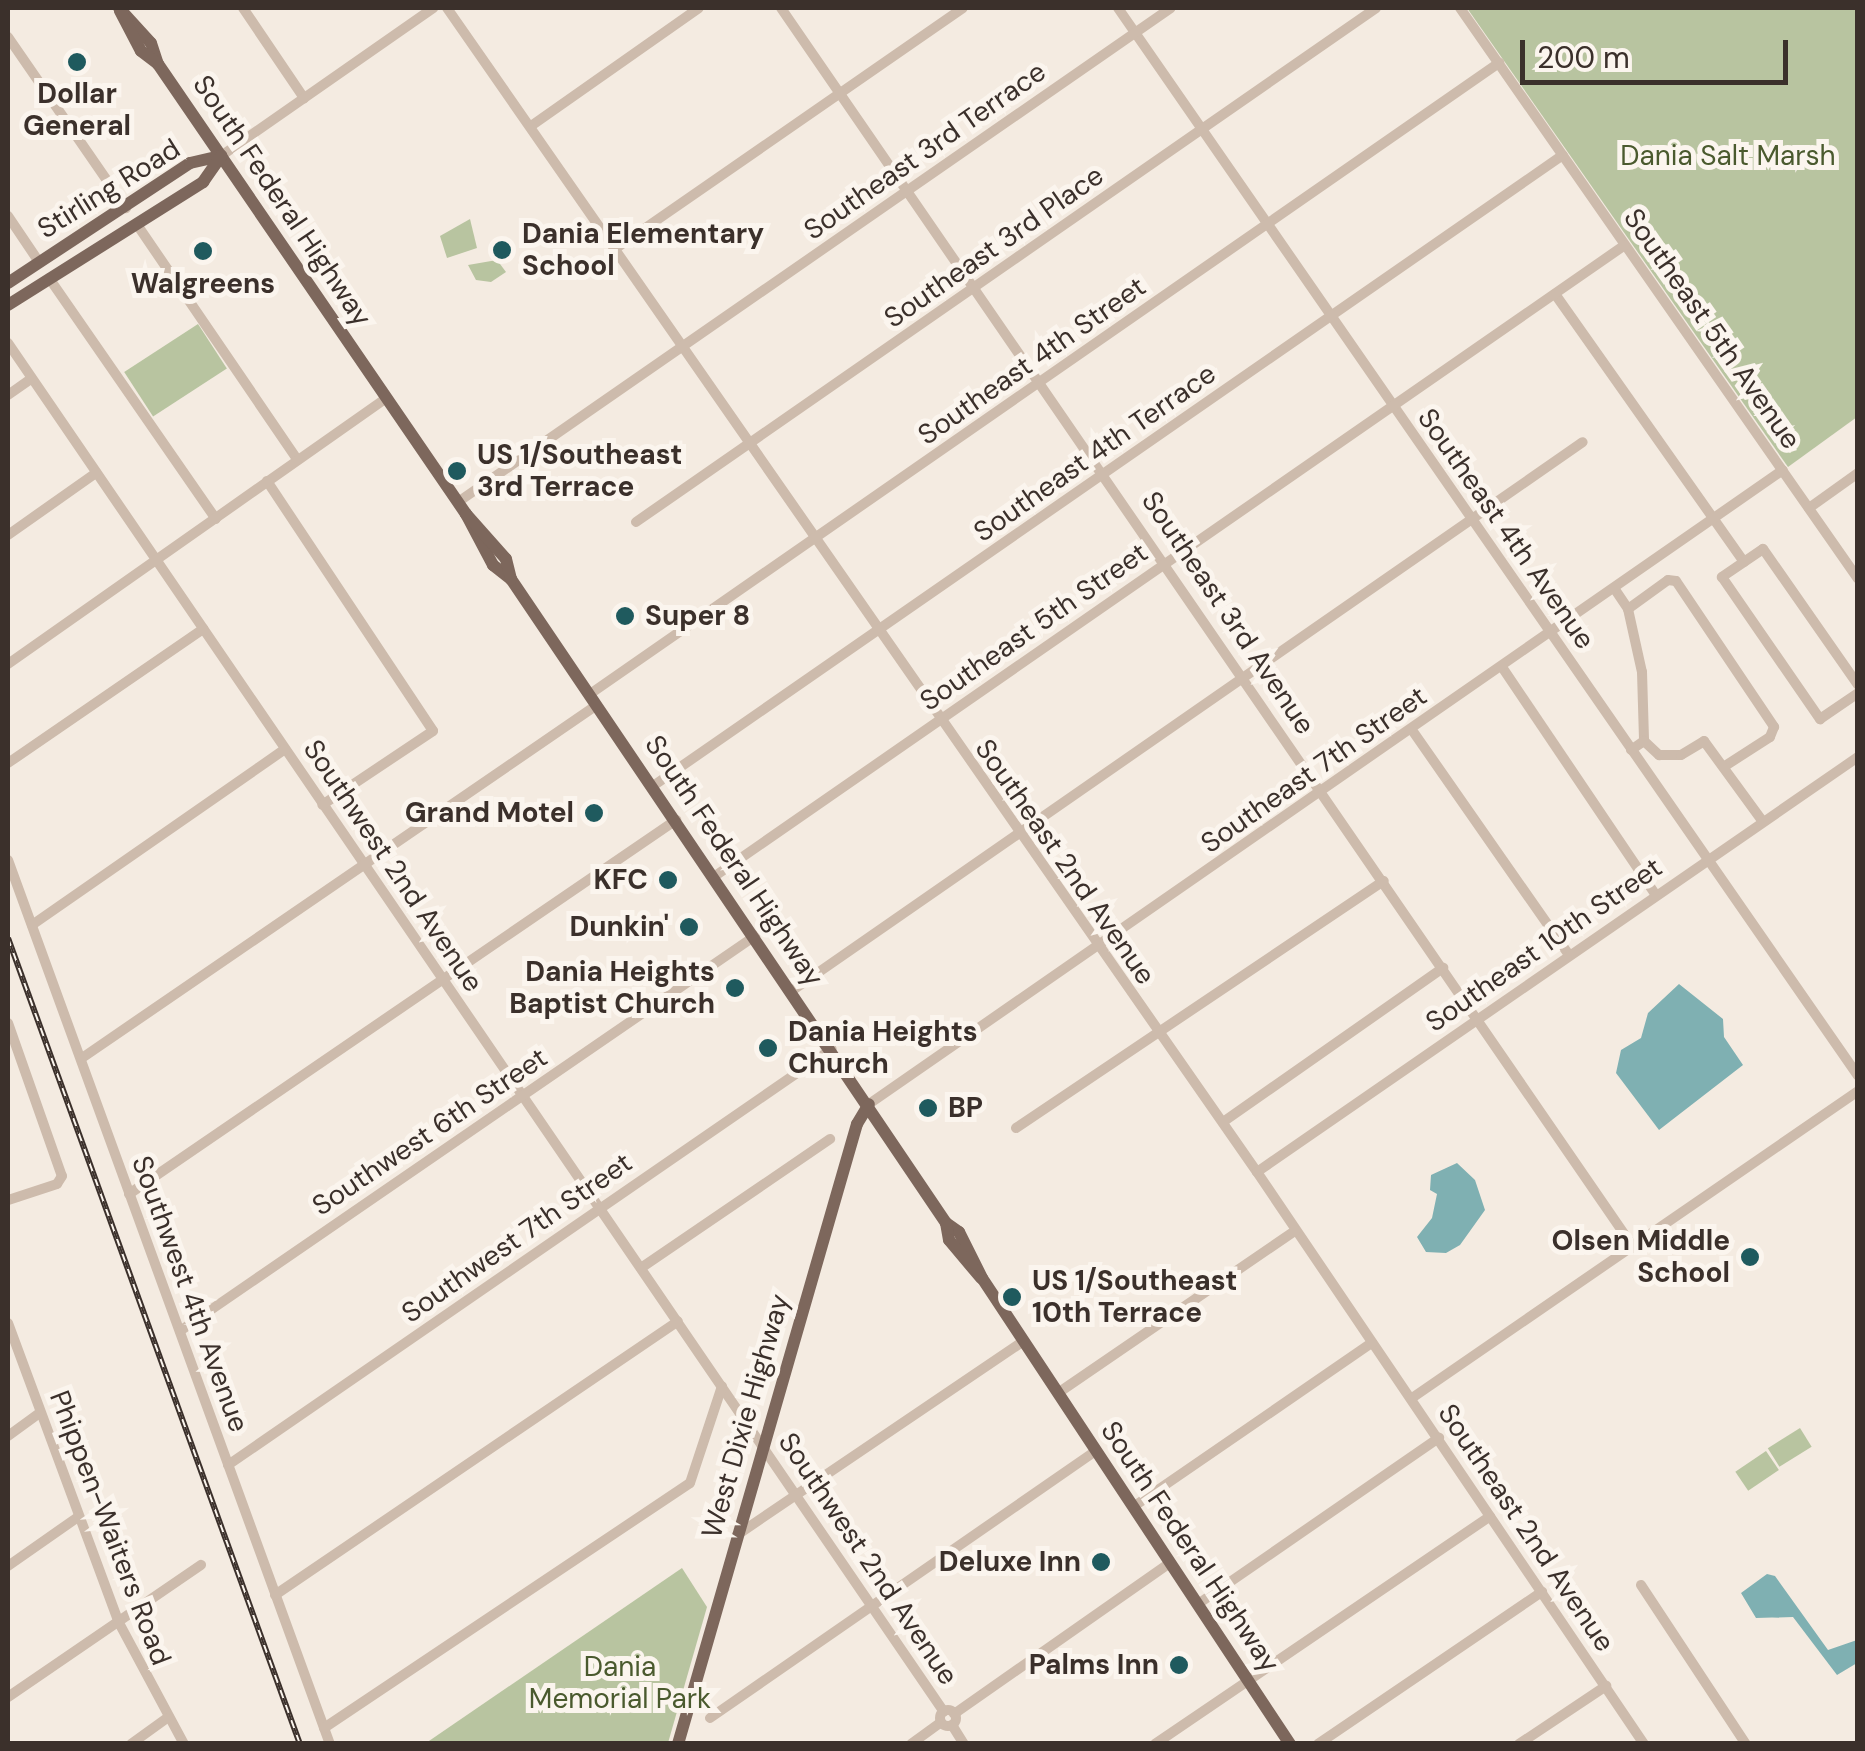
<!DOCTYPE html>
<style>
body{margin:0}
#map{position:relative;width:1865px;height:1751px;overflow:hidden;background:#f4ebe1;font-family:"DM Sans",sans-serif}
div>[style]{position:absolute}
.green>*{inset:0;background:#b8c4a0;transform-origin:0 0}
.water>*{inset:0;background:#7fb0b2}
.minor>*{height:10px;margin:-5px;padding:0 5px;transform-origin:5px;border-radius:5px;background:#cdbbac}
.minor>.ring{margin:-5px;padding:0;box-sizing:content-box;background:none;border:10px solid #cdbbac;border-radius:50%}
.major>*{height:12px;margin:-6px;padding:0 6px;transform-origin:6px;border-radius:6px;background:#7d675c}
.rail>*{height:6px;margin-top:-3px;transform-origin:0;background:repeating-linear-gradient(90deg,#fbf5ee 0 8px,#3b302b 0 16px);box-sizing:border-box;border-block:2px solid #3b302b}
.dots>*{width:28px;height:28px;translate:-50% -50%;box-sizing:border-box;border:5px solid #fbf5ee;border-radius:50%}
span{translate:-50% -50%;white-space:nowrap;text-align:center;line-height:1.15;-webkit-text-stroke:10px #fbf5ee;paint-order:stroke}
.poi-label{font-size:28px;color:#3b302b;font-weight:700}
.left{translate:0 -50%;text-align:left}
.right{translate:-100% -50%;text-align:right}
.street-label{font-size:28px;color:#3b302b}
.park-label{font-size:28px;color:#4a5a2e}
.frame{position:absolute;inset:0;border:10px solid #3b302b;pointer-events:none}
.scale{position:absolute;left:1520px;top:40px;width:268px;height:45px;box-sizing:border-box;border:5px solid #3b302b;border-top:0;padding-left:12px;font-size:30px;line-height:35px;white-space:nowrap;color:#3b302b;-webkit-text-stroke:8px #fbf5ee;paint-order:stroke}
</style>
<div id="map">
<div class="green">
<i style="clip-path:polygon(1467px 8px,1857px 8px,1857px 417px,1788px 467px)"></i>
<i style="clip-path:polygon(470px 219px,477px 248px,447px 258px,440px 236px)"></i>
<i style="clip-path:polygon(497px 260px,506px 272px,491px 282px,476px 280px,468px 265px)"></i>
<i style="left:198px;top:324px;width:53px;height:88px;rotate:57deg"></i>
<i style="left:1800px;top:1428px;width:22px;height:38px;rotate:58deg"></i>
<i style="left:1766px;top:1451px;width:23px;height:37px;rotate:56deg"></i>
<i style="clip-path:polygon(682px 1568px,707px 1607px,668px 1743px,426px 1743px)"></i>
</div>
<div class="water">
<i style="clip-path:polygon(1679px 984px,1723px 1019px,1724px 1037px,1743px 1065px,1659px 1130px,1616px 1073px,1621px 1050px,1641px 1038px,1648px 1013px)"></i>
<i style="clip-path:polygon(1457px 1163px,1475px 1180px,1485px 1210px,1460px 1245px,1446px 1253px,1426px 1252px,1417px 1237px,1432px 1218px,1437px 1194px,1430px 1190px,1431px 1175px)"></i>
<i style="clip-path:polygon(1767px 1574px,1775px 1576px,1828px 1650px,1857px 1640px,1857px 1663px,1837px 1675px,1793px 1617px,1756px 1618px,1741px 1593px)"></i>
</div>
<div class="minor">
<i style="left:243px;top:8px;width:109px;rotate:55.9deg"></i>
<i style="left:447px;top:8px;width:1418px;rotate:55.17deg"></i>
<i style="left:1257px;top:1172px;width:691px;rotate:55.92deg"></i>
<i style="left:781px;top:8px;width:1505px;rotate:55.48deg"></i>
<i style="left:1118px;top:8px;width:1299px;rotate:55.28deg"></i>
<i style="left:1460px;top:8px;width:696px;rotate:55.12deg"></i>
<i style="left:8px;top:37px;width:208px;rotate:55.4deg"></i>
<i style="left:531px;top:126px;width:205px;rotate:-35.1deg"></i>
<i style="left:221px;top:156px;width:259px;rotate:-34.9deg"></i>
<i style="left:8px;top:216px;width:55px;rotate:56deg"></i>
<i style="left:138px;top:226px;width:282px;rotate:55.7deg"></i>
<i style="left:615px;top:249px;width:423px;rotate:-34.7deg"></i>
<i style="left:49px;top:278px;width:293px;rotate:55.3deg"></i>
<i style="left:1555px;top:294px;width:328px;rotate:54.8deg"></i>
<i style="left:8px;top:343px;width:1658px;rotate:55.64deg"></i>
<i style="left:8px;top:395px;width:28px;rotate:-35deg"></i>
<i style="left:267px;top:481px;width:300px;rotate:56.4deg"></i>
<i style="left:433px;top:731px;width:133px;rotate:146.3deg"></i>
<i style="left:458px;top:502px;width:867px;rotate:-34.72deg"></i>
<i style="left:1809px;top:508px;width:60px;rotate:-35.5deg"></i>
<i style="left:636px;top:522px;width:901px;rotate:-34.78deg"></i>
<i style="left:8px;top:535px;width:108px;rotate:-35.2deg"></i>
<i style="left:1614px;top:588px;width:25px;rotate:56deg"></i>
<i style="left:1628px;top:609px;width:65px;rotate:77.5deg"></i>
<i style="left:1642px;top:672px;width:69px;rotate:88.3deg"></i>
<i style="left:1628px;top:609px;width:49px;rotate:-35.9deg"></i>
<i style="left:1668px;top:580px;width:8px;rotate:7deg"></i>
<i style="left:1676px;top:581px;width:176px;rotate:56.1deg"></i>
<i style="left:1774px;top:727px;width:11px;rotate:112deg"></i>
<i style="left:1770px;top:737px;width:54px;rotate:147.2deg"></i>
<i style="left:8px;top:664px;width:463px;rotate:-35.1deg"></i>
<i style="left:1502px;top:667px;width:275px;rotate:56deg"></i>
<i style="left:1858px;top:685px;width:166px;rotate:-124.9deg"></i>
<i style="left:1763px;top:549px;width:50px;rotate:145.7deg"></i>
<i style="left:1722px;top:577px;width:173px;rotate:55.4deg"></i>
<i style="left:1820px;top:719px;width:46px;rotate:-34.4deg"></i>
<i style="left:590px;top:694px;width:1107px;rotate:-34.77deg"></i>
<i style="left:1412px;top:730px;width:274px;rotate:55.1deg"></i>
<i style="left:1631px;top:750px;width:16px;rotate:-35deg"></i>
<i style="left:1644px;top:741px;width:21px;rotate:43deg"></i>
<i style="left:1659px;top:755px;width:22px"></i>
<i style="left:1681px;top:755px;width:27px;rotate:-31deg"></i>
<i style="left:1704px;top:741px;width:100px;rotate:53.9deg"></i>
<i style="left:8px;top:763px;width:237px;rotate:-34.5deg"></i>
<i style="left:653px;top:786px;width:1107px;rotate:-34.74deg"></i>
<i style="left:8px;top:860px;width:941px;rotate:69.99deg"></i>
<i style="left:715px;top:876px;width:1107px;rotate:-34.74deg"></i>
<i style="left:32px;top:925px;width:308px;rotate:-34.8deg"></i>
<i style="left:793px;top:990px;width:961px;rotate:-34.75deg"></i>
<i style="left:8px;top:1023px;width:162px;rotate:70.6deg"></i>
<i style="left:62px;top:1176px;width:9px;rotate:122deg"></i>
<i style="left:57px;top:1184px;width:52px;rotate:161.9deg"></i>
<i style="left:82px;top:1058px;width:624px;rotate:-34.43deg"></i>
<i style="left:869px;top:1104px;width:1112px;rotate:-34.75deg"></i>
<i style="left:1223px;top:1122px;width:269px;rotate:-35deg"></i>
<i style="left:1016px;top:1128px;width:443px;rotate:-33.9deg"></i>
<i style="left:1257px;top:1172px;width:730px;rotate:-34.63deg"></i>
<i style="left:129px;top:1194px;width:663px;rotate:-34.36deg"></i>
<i style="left:641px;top:1268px;width:229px;rotate:-34.3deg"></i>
<i style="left:8px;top:1323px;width:318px;rotate:69.7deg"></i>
<i style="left:118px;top:1621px;width:140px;rotate:61.8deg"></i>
<i style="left:180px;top:1331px;width:698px;rotate:-34.49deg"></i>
<i style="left:1058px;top:1393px;width:288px;rotate:-34.4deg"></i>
<i style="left:1412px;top:1398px;width:541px;rotate:-34.54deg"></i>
<i style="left:8px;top:1436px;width:39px;rotate:-36deg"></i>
<i style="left:228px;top:1465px;width:733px;rotate:-34.56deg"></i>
<i style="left:1133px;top:1507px;width:290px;rotate:-34.5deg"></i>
<i style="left:737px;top:1535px;width:346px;rotate:-34.1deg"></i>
<i style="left:8px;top:1566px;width:85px;rotate:-35deg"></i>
<i style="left:1641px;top:1585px;width:191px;rotate:56.6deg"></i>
<i style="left:275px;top:1595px;width:487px;rotate:-34.2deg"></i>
<i style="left:1198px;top:1604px;width:293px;rotate:-34.6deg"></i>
<i style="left:8px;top:1697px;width:234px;rotate:-34.4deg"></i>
<i class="ring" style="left:940px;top:1710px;width:6px;height:6px"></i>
<i style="left:954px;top:1714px;width:264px;rotate:-35deg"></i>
<i style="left:710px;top:1718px;width:469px;rotate:-34.7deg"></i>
<i style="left:952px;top:1725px;width:22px;rotate:58deg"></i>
<i style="left:324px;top:1728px;width:440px;rotate:-33.8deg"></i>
<i style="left:690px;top:1483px;width:102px;rotate:-71.7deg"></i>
<i style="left:131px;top:1744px;width:44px;rotate:-35.8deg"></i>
<i style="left:911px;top:1744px;width:37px;rotate:-36deg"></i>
<i style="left:1155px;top:1744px;width:405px;rotate:-34.2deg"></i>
<i style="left:1318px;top:1744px;width:271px;rotate:-34.2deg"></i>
<i style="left:1519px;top:1744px;width:105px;rotate:-33.7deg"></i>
</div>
<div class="major">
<i style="left:119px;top:8px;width:47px;rotate:47.6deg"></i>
<i style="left:151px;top:43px;width:22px;rotate:72deg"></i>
<i style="left:158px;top:64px;width:545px;rotate:55.61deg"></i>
<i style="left:466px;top:514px;width:58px;rotate:62.1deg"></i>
<i style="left:493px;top:565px;width:23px;rotate:38deg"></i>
<i style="left:511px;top:579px;width:777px;rotate:55.96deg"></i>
<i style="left:946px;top:1223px;width:16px;rotate:35deg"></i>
<i style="left:959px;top:1232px;width:51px;rotate:63.4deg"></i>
<i style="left:982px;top:1278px;width:559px;rotate:56.54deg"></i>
<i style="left:120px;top:11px;width:45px;rotate:62.3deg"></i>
<i style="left:141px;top:51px;width:21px;rotate:37deg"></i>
<i style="left:8px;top:283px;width:218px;rotate:-33.4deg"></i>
<i style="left:190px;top:163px;width:32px;rotate:-13deg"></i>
<i style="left:8px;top:305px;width:231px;rotate:-32.2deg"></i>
<i style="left:203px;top:182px;width:32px;rotate:-55deg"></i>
<i style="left:466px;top:514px;width:60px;rotate:48.4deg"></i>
<i style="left:506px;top:559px;width:21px;rotate:76deg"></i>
<i style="left:946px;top:1223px;width:17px;rotate:80deg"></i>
<i style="left:949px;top:1240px;width:50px;rotate:49.9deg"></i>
<i style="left:678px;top:1744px;width:645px;rotate:-73.9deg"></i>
<i style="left:857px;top:1124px;width:23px;rotate:-59deg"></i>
</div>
<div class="rail">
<i style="left:8px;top:938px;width:857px;rotate:70.09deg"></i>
</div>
<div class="dots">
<i style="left:77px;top:62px;background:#1f5a5e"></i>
<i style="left:502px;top:250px;background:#1f5a5e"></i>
<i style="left:203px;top:251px;background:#1f5a5e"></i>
<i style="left:457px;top:471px;background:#1f5a5e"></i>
<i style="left:625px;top:616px;background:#1f5a5e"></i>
<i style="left:594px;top:813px;background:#1f5a5e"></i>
<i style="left:668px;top:880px;background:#1f5a5e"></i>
<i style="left:689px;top:927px;background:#1f5a5e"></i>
<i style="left:735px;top:988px;background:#1f5a5e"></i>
<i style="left:768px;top:1048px;background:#1f5a5e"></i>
<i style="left:928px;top:1108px;background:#1f5a5e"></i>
<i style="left:1750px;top:1257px;background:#1f5a5e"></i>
<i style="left:1012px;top:1297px;background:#1f5a5e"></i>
<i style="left:1101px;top:1562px;background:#1f5a5e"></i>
<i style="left:1179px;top:1665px;background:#1f5a5e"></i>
</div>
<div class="poi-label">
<span style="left:77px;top:110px">Dollar<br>General</span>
<span class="left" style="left:522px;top:250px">Dania Elementary<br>School</span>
<span style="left:203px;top:284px">Walgreens</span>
<span class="left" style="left:477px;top:471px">US 1/Southeast<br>3rd Terrace</span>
<span class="left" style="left:645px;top:616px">Super 8</span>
<span class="right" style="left:574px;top:813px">Grand Motel</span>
<span class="right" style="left:648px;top:880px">KFC</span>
<span class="right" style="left:669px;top:927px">Dunkin'</span>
<span class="right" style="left:715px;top:988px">Dania Heights<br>Baptist Church</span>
<span class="left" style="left:788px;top:1048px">Dania Heights<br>Church</span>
<span class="left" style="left:948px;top:1108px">BP</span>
<span class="right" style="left:1730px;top:1257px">Olsen Middle<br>School</span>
<span class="left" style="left:1032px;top:1297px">US 1/Southeast<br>10th Terrace</span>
<span class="right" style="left:1081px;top:1562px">Deluxe Inn</span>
<span class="right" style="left:1159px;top:1665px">Palms Inn</span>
</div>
<div class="street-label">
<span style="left:925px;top:151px;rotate:-35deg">Southeast 3rd Terrace</span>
<span style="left:109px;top:189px;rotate:-32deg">Stirling Road</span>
<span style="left:282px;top:201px;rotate:56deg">South Federal Highway</span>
<span style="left:994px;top:247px;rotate:-35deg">Southeast 3rd Place</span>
<span style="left:1712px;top:329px;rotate:55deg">Southeast 5th Avenue</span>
<span style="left:1032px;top:361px;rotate:-35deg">Southeast 4th Street</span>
<span style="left:1095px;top:453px;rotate:-35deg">Southeast 4th Terrace</span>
<span style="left:1506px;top:529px;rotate:55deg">Southeast 4th Avenue</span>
<span style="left:1228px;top:613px;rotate:56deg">Southeast 3rd Avenue</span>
<span style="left:1034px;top:627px;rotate:-35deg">Southeast 5th Street</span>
<span style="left:1314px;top:770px;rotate:-35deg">Southeast 7th Street</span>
<span style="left:734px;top:861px;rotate:56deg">South Federal Highway</span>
<span style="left:1065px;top:862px;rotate:55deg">Southeast 2nd Avenue</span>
<span style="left:393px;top:866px;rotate:56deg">Southwest 2nd Avenue</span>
<span style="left:1544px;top:945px;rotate:-35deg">Southeast 10th Street</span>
<span style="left:430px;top:1132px;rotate:-34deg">Southwest 6th Street</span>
<span style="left:517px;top:1238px;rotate:-35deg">Southwest 7th Street</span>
<span style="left:190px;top:1294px;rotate:70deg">Southwest 4th Avenue</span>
<span style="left:746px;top:1416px;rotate:-74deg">West Dixie Highway</span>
<span style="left:110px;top:1528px;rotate:69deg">Phippen-Waiters Road</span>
<span style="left:1526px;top:1528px;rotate:56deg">Southeast 2nd Avenue</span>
<span style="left:1190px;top:1547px;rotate:56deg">South Federal Highway</span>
<span style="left:868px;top:1559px;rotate:56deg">Southwest 2nd Avenue</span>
</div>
<div class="park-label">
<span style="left:1728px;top:156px">Dania Salt Marsh</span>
<span style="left:620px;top:1683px">Dania<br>Memorial Park</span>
</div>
<div class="frame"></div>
<div class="scale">200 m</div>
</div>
